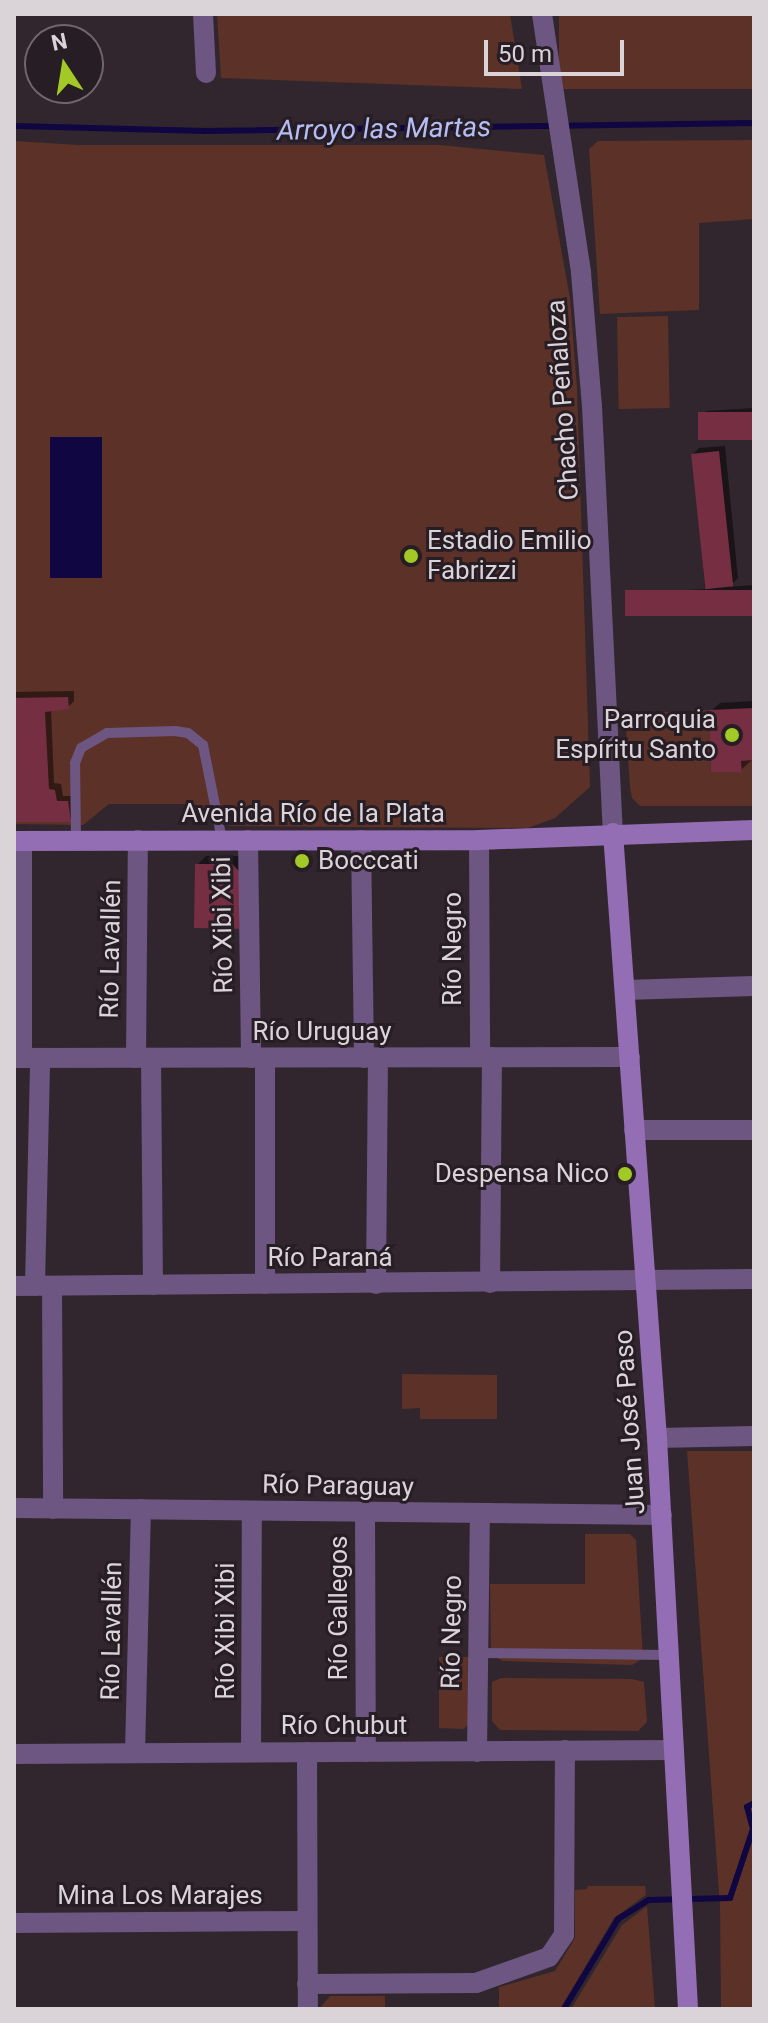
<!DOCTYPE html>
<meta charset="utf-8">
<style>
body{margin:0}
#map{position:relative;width:768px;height:2023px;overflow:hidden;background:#31262e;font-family:Roboto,sans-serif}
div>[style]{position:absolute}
.green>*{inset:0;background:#5c3127;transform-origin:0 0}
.water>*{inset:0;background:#0f0642;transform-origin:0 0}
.shadow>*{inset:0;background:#0007}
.stream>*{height:6px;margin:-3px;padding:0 3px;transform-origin:3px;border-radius:3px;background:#0f0642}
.building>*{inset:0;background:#762e42;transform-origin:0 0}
.lane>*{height:10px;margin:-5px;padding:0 5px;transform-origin:5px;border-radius:5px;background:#6d5682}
.street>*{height:20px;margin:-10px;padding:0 10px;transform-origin:10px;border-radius:10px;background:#6d5682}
.secondary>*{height:20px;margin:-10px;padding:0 10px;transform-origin:10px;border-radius:10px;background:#936eb4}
.dots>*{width:22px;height:22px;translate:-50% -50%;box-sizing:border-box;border:4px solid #271d24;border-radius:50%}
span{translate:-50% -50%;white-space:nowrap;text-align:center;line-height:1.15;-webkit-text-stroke:6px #271d24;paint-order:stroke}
.street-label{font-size:26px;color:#dad3d8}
.poi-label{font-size:26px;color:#dad3d8}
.left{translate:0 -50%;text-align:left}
.right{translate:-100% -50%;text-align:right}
.water-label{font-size:28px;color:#b5bdf6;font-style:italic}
.frame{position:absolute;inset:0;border:16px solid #dad3d8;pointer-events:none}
.north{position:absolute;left:24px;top:24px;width:80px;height:80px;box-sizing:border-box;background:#271d24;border:2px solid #6f666c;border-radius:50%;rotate:348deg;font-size:22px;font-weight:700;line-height:32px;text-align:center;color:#dad3d8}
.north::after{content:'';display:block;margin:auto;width:28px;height:36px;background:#a3c926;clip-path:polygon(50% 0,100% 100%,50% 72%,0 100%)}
.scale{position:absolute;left:484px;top:40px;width:140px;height:36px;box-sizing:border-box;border:4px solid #dad3d8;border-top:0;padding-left:10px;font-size:24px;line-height:28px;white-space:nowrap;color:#dad3d8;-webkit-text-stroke:6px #271d24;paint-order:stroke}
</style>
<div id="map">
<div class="green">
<i style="clip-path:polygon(217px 14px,510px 14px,522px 89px,221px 78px)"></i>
<i style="left:559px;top:14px;width:195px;height:75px"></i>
<i style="clip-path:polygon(754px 140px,754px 219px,699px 223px,699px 310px,600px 314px,589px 149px,598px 141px)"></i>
<i style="clip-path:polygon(14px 141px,78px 145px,440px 145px,544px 155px,570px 298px,577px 388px,590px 787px,555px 818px,528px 828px,229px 826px,190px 804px,109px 804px,83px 825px,14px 824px)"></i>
<i style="left:668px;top:316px;width:92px;height:51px;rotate:89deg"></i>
<i style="clip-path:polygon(709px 710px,711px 772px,742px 772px,741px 761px,754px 760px,754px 806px,640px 806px,632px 798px,630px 787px,625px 714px)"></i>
<i style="clip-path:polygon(402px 1374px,497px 1375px,497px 1419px,420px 1419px,420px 1408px,402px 1409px)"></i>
<i style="clip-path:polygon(687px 1451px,754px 1451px,754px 2009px,721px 2009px,720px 1906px)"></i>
<i style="clip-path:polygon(585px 1534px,630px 1534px,636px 1540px,643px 1658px,632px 1665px,503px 1661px,491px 1655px,490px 1584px,585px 1584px)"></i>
<i style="clip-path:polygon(439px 1657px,471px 1657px,471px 1721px,464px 1729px,439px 1728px)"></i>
<i style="clip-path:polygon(501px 1678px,632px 1679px,644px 1682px,647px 1722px,638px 1731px,500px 1730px,492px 1721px,492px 1682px)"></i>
<i style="clip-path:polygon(588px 1886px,645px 1886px,646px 1895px,614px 1918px,560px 2009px,499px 2009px,499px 1987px,555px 1971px,575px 1938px,575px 1890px,587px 1889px)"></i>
<i style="clip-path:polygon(647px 1906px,655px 2009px,571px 2009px,622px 1925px)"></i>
<i style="clip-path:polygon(330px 1996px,385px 1996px,385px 2009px,319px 2009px)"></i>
</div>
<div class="water">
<i style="left:102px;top:437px;width:141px;height:52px;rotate:90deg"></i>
</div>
<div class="shadow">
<i style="clip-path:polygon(754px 408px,754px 438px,700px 418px,706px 411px)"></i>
<i style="clip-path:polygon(725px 446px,738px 578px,729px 587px,754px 585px,754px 614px,627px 600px,634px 593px,705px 589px,693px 454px,699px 448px)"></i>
<i style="clip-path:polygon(74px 691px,74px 701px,68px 707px,51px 709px,54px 783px,61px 784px,63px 796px,74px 796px,77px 814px,70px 820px,14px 820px,14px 692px)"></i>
<i style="clip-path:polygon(754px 701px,754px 758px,741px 770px,711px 711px,720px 703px)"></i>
<i style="clip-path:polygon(206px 856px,241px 856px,247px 918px,238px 927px,197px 865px)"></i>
</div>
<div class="stream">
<i style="left:14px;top:126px;width:192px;rotate:1.5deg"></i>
<i style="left:206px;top:131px;width:548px;rotate:-0.84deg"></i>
<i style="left:564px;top:2009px;width:105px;rotate:-59deg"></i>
<i style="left:618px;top:1919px;width:36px;rotate:-32deg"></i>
<i style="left:649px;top:1900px;width:81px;rotate:-1.4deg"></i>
<i style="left:730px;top:1898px;width:73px;rotate:-71.6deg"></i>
<i style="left:753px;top:1829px;width:23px;rotate:-105deg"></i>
<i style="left:747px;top:1807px;width:8px;rotate:-30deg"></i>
</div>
<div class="building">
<i style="left:754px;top:412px;width:28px;height:56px;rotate:90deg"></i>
<i style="left:719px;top:451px;width:136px;height:28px;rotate:84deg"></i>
<i style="left:754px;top:590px;width:26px;height:129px;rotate:90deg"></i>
<i style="clip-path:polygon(68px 697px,69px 709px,45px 712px,49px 789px,55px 790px,57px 801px,68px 801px,71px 822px,14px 822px,14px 698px)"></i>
<i style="clip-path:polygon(754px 708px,754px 760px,741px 761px,742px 772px,711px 772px,709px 710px)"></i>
<i style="clip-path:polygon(195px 864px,232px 864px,239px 871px,239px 929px,194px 928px)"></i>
</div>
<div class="lane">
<i style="left:76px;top:841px;width:78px;rotate:-90.7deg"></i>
<i style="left:75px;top:763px;width:16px;rotate:-68deg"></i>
<i style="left:81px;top:748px;width:30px;rotate:-30deg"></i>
<i style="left:107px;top:733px;width:68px;rotate:-1.7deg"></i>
<i style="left:175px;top:731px;width:13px;rotate:9deg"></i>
<i style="left:188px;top:733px;width:19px;rotate:39deg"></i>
<i style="left:203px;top:745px;width:97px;rotate:78.7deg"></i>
<i style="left:478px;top:1653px;width:191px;rotate:0.6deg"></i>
</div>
<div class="street">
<i style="left:203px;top:14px;width:59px;rotate:87.1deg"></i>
<i style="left:542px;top:14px;width:262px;rotate:81.4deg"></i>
<i style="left:581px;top:273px;width:133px;rotate:85.3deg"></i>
<i style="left:592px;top:406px;width:428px;rotate:87.2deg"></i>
<i style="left:248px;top:840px;width:218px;rotate:89.2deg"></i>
<i style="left:361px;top:840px;width:218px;rotate:89.2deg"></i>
<i style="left:479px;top:840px;width:217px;rotate:89.7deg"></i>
<i style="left:22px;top:841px;width:217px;rotate:90deg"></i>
<i style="left:625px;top:990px;width:129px;rotate:-1.8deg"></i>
<i style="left:14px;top:1058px;width:616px;rotate:-0.09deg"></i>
<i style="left:136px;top:1058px;width:218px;rotate:-89.5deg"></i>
<i style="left:151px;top:1058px;width:227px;rotate:89.5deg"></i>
<i style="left:634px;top:1130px;width:120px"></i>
<i style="left:490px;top:1283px;width:226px;rotate:-89.5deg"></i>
<i style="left:265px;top:1284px;width:226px;rotate:-90deg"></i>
<i style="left:376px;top:1284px;width:226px;rotate:-89.5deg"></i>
<i style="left:14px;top:1286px;width:740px;rotate:-0.54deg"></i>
<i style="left:35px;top:1286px;width:228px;rotate:-88.7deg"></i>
<i style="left:52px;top:1286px;width:223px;rotate:89.7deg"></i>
<i style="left:657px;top:1438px;width:97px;rotate:-1.2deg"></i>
<i style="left:14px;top:1508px;width:648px;rotate:0.62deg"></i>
<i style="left:365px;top:1512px;width:240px;rotate:89.8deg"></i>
<i style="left:251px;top:1752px;width:241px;rotate:-89.8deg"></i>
<i style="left:307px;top:1752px;width:257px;rotate:89.8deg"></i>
<i style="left:477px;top:1752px;width:239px;rotate:-89.3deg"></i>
<i style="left:135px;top:1753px;width:244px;rotate:-88.6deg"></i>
<i style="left:14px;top:1754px;width:659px;rotate:-0.35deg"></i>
<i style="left:14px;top:1923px;width:293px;rotate:-0.4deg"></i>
<i style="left:307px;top:1984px;width:169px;rotate:-0.3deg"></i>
<i style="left:476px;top:1983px;width:77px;rotate:-19.6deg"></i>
<i style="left:549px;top:1957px;width:27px;rotate:-56deg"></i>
<i style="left:564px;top:1935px;width:185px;rotate:-89.7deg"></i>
</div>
<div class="secondary">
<i style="left:613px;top:833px;width:607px;rotate:85.84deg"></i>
<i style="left:657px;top:1438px;width:572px;rotate:86.89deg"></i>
<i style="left:14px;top:841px;width:465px;rotate:-0.1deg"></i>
<i style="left:479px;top:840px;width:275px;rotate:-2.1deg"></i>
</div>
<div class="dots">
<i style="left:411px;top:556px;background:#a3c926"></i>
<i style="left:732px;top:735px;background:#a3c926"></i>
<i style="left:302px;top:861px;background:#a3c926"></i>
<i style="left:625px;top:1174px;background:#a3c926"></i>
</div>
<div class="street-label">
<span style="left:563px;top:400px;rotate:-94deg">Chacho Peñaloza</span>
<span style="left:313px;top:814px">Avenida Río de la Plata</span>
<span style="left:223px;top:925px;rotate:-91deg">Río Xibi Xibi</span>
<span style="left:111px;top:949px;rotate:-89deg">Río Lavallén</span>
<span style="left:453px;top:949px;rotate:-90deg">Río Negro</span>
<span style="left:322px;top:1032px">Río Uruguay</span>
<span style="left:330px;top:1258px">Río Paraná</span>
<span style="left:630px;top:1422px;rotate:-94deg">Juan José Paso</span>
<span style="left:338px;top:1486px;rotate:1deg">Río Paraguay</span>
<span style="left:339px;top:1608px;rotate:-90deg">Río Gallegos</span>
<span style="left:112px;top:1631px;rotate:-89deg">Río Lavallén</span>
<span style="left:226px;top:1631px;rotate:-90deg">Río Xibi Xibi</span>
<span style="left:452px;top:1632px;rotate:-89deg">Río Negro</span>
<span style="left:344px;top:1726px">Río Chubut</span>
<span style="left:160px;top:1896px">Mina Los Marajes</span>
</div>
<div class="poi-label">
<span class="left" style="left:427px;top:556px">Estadio Emilio<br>Fabrizzi</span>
<span class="right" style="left:716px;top:735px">Parroquia<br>Espíritu Santo</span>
<span class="left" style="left:318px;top:861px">Bocccati</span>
<span class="right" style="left:609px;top:1174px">Despensa Nico</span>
</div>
<div class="water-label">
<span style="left:384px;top:129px;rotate:-1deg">Arroyo las Martas</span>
</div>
<div class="frame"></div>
<div class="north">N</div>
<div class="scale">50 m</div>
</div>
